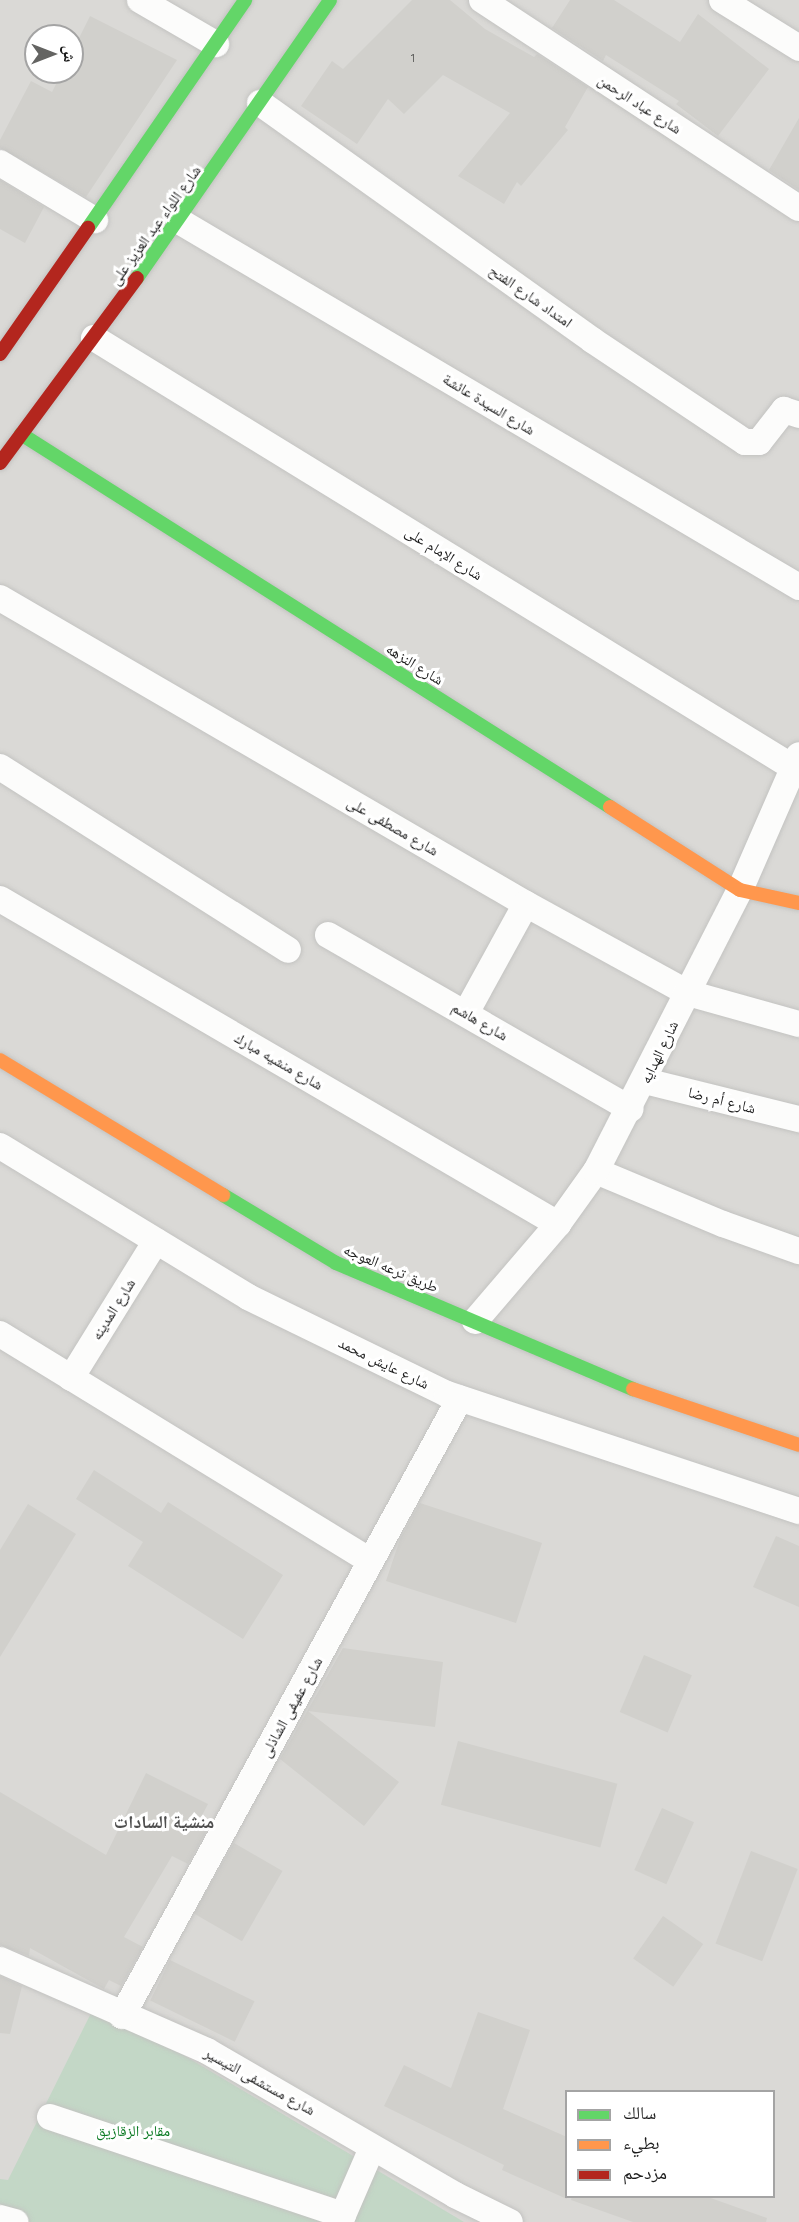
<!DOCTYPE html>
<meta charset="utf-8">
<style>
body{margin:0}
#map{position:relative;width:799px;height:2222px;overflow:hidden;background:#ebeae5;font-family:Quicksand,"Noto Naskh Arabic",sans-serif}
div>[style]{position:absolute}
.residential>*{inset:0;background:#dad9d6}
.cemetery>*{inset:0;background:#c3d7c6}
.building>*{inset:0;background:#d1d0cc;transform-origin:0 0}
.roads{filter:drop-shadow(0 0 2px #c3c3c1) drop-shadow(0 0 2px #c3c3c1)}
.street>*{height:26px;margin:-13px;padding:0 13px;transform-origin:13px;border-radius:13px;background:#fcfcfb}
.fast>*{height:14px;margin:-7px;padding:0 7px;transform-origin:7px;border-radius:7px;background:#63d668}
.slow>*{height:14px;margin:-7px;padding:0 7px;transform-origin:7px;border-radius:7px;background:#ff974d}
.jam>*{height:14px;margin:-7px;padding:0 7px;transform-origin:7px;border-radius:7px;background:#b3261e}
span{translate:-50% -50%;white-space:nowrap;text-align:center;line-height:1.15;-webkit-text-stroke:6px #fff;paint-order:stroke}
.number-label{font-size:12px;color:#494948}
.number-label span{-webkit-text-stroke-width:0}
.street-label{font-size:15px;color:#1c1c1c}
.park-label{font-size:15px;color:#0a7a22}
.quarter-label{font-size:18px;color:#4f4f4f;font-weight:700}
.legend{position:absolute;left:565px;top:2090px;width:210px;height:108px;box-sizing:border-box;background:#fff;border:2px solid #a4a4a4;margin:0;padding:8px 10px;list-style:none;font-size:18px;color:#1c1c1c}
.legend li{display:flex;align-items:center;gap:12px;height:30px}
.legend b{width:30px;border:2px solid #a4a4a4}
.north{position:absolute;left:24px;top:24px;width:60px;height:60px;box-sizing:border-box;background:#fff;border:2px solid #a4a4a4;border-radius:50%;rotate:90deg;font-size:16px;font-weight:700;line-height:24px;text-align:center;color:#1c1c1c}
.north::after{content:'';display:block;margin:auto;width:21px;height:27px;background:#646462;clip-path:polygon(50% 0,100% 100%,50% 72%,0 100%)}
</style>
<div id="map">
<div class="residential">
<i style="clip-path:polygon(evenodd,0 0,799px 0,799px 2222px,0 2222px,0 0,36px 36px,72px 36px,72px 72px,36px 72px,36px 36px,0 0,566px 2092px,774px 2092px,774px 2196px,566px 2196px,566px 2092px)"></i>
</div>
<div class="cemetery">
<i style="clip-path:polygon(96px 2003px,464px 2222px,0 2222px,0 2179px,8px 2180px)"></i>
</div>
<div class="building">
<i style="clip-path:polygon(412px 0,450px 0,485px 29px,534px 57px,537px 54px,588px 87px,565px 127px,568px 130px,521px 186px,517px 182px,504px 204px,458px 176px,510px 113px,443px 75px,404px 114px,388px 99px,357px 144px,301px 106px,332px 61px,343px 69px)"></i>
<i style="clip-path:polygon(570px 0,614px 0,680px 42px,698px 14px,769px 69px,718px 136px,676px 104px,679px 101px,606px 55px,603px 61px,552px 28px)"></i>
<i style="clip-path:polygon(90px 16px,177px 60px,86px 197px,0 148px,0 140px,31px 81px,52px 92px,62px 72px,72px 72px,72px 52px)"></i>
<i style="clip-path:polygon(799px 118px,799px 190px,769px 170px)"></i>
<i style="clip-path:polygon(0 180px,44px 207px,25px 243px,0 229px)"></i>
<i style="clip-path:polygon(94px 1470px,161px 1513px,168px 1502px,283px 1575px,243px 1639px,128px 1566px,143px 1542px,76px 1499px)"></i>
<i style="clip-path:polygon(420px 1503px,542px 1543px,516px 1623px,386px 1581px,400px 1539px)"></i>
<i style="clip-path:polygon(28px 1504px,76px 1534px,0 1657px,0 1550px)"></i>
<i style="clip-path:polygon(776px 1536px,799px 1546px,799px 1607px,753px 1587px)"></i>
<i style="clip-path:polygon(343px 1648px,443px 1662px,435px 1727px,308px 1711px,399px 1782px,364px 1826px,280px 1759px)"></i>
<i style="left:644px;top:1655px;width:52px;height:62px;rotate:23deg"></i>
<i style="left:458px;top:1741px;width:165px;height:66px;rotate:15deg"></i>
<i style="clip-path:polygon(146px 1773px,208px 1804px,198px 1823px,208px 1828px,188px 1864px,172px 1856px,124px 1937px,143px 1947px,121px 1986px,109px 1980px,104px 1989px,30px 1948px,29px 1956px,0 1945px,0 1792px,106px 1855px)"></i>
<i style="left:662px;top:1808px;width:35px;height:68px;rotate:24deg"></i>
<i style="left:234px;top:1843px;width:56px;height:81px;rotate:30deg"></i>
<i style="left:751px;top:1851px;width:50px;height:99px;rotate:21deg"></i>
<i style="left:663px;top:1916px;width:49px;height:52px;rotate:35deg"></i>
<i style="left:170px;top:1960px;width:94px;height:45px;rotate:26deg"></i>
<i style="clip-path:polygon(0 1976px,22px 1986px,10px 2034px,0 2033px)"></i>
<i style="clip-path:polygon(478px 2012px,530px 2030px,503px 2109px,567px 2137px,567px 2199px,502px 2170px,504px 2165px,384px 2106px,404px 2065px,451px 2088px)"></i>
<i style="clip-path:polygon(572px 2196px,705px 2196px,767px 2218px,766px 2222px,633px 2222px,571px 2200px)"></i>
</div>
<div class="roads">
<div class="street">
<i style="left:140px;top:0;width:88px;rotate:30.1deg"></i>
<i style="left:482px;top:0;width:379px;rotate:33.3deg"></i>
<i style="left:722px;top:0;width:91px;rotate:31.9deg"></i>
<i style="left:260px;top:103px;width:408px;rotate:35.5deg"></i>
<i style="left:592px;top:340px;width:184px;rotate:33.7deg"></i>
<i style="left:745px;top:442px;width:14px"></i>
<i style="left:759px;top:442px;width:41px;rotate:-52deg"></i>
<i style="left:784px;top:410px;width:16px;rotate:18deg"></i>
<i style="left:0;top:163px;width:111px;rotate:31deg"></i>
<i style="left:179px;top:221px;width:720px;rotate:30.55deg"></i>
<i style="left:94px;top:338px;width:827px;rotate:31.56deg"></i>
<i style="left:0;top:598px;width:609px;rotate:30.19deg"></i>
<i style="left:526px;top:904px;width:185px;rotate:28.8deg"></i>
<i style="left:688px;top:993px;width:115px;rotate:15.6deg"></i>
<i style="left:0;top:767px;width:341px;rotate:32.4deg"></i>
<i style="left:0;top:899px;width:646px;rotate:30.22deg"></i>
<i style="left:328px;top:935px;width:349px;rotate:29.9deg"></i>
<i style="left:466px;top:1013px;width:124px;rotate:-61.2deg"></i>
<i style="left:645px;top:1081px;width:159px;rotate:13.9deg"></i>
<i style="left:0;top:1146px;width:290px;rotate:31.3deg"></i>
<i style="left:248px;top:1297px;width:221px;rotate:26deg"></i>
<i style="left:447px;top:1394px;width:371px;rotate:18.4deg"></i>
<i style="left:596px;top:1171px;width:138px;rotate:22.7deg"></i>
<i style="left:723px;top:1224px;width:81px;rotate:19.6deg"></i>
<i style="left:475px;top:1321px;width:128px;rotate:-49.4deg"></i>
<i style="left:558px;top:1224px;width:65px;rotate:-54.4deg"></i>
<i style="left:596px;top:1171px;width:316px;rotate:-62.9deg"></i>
<i style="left:740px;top:890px;width:147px;rotate:-66.4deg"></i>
<i style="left:0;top:1334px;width:434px;rotate:31.5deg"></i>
<i style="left:71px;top:1378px;width:161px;rotate:-58.2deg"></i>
<i style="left:0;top:1960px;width:226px;rotate:23.7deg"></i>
<i style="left:207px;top:2051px;width:287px;rotate:30.1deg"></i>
<i style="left:455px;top:2195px;width:61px;rotate:26.1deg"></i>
<i style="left:122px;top:2016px;width:704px;rotate:-61.32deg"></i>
<i style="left:50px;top:2117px;width:309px;rotate:18.5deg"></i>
<i style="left:0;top:2218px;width:16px;rotate:15deg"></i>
<i style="left:340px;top:2222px;width:81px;rotate:-66.6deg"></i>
</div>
<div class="fast">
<i style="left:88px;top:228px;width:277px;rotate:-55.4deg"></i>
<i style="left:137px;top:278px;width:338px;rotate:-55.2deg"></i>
<i style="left:21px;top:434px;width:697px;rotate:32.35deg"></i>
<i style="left:223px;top:1195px;width:132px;rotate:31deg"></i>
<i style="left:336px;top:1263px;width:323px;rotate:23deg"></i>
</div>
<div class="slow">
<i style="left:610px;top:807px;width:154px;rotate:32.6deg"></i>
<i style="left:740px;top:890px;width:60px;rotate:12.4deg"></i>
<i style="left:0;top:1060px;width:261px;rotate:31.2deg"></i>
<i style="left:633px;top:1389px;width:175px;rotate:18.6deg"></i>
</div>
<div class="jam">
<i style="left:0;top:354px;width:154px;rotate:-55.1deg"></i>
<i style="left:0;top:463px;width:230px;rotate:-53.5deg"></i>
</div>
</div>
<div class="number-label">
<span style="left:413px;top:58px">1</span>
</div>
<div class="street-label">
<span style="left:640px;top:104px;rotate:33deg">شارع عباد الرحمن</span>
<span style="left:155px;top:225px;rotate:-54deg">شارع اللواء عبد العزيز على</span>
<span style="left:531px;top:296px;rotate:35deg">امتداد شارع الفتح</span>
<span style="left:489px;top:404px;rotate:31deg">شارع السيدة عائشة</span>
<span style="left:444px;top:553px;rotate:32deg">شارع الإمام على</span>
<span style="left:415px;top:664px;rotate:32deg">شارع النزهه</span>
<span style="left:393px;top:826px;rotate:30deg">شارع مصطفى على</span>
<span style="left:480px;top:1021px;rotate:30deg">شارع هاشم</span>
<span style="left:659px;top:1052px;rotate:-64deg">شارع الهدايه</span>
<span style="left:279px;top:1061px;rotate:30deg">شارع منشيه مبارك</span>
<span style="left:722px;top:1100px;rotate:14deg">شارع أم رضا</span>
<span style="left:391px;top:1268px;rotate:23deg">طريق ترعه العوجه</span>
<span style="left:113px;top:1309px;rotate:-58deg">شارع المدينه</span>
<span style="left:384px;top:1363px;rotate:26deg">شارع عايش محمد</span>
<span style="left:291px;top:1707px;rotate:-61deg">شارع عفيفى الشاذلى</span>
<span style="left:260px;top:2081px;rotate:29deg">شارع مستشفى التيسير</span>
</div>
<div class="park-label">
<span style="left:133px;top:2131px">مقابر الزقازيق</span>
</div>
<div class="quarter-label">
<span style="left:164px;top:1822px">منشية السادات</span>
</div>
<ul class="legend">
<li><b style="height:8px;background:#63d668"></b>سالك</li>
<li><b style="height:8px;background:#ff974d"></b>بطيء</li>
<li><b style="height:8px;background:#b3261e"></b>مزدحم</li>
</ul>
<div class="north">ش</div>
</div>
